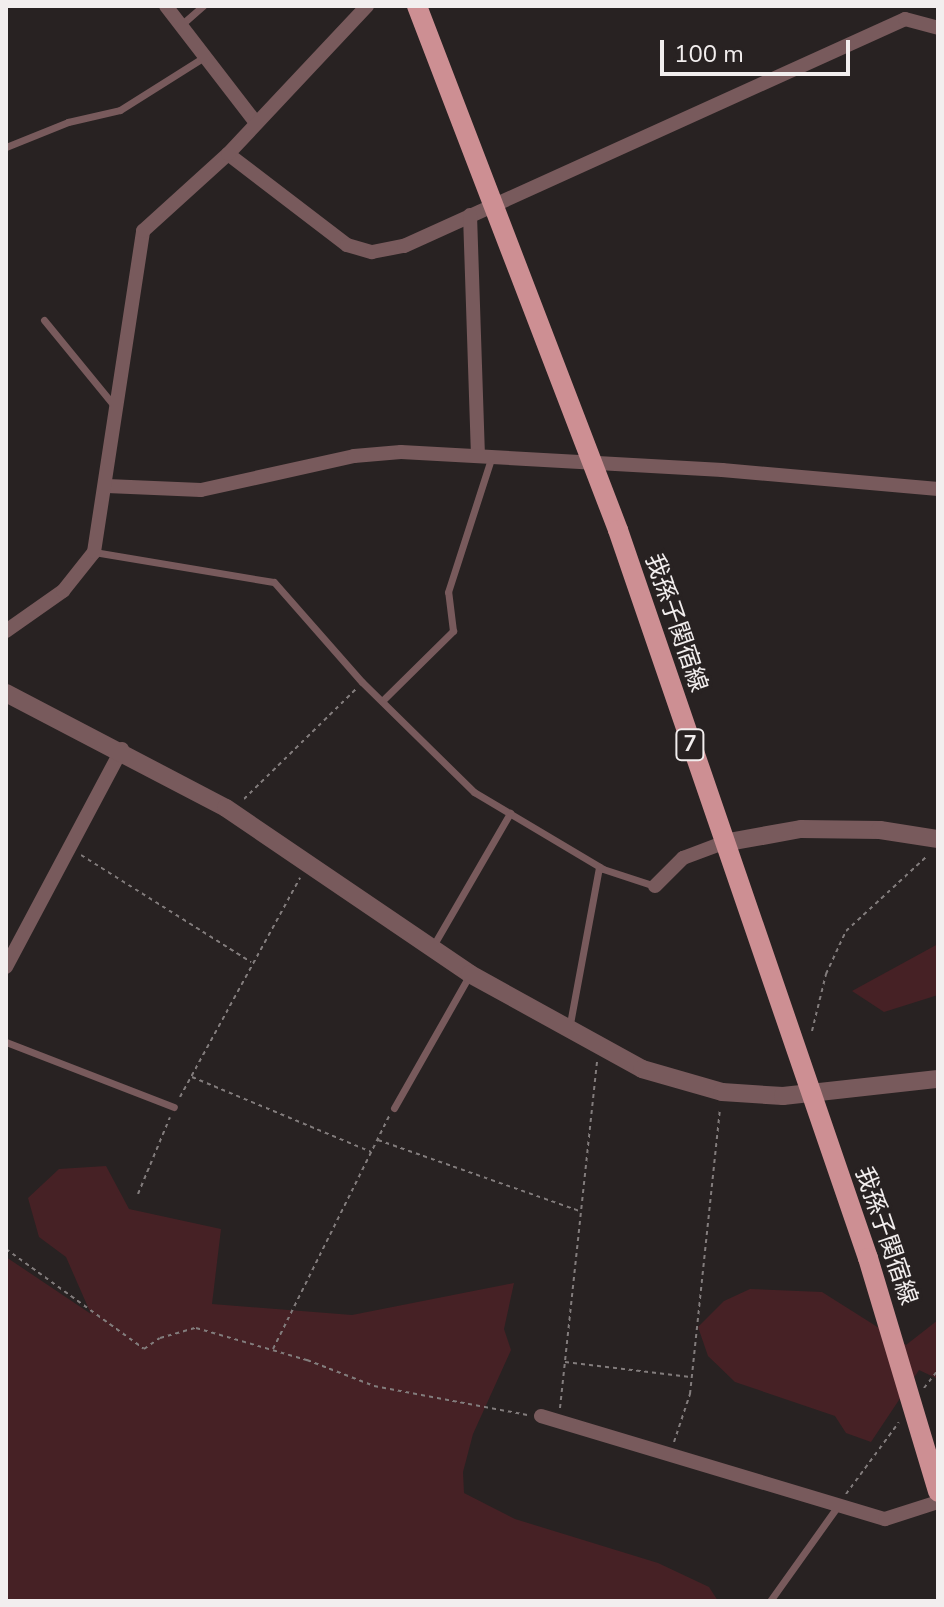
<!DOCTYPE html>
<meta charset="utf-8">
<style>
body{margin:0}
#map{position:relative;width:944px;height:1607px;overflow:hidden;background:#282222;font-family:"Nunito Sans","Noto Sans JP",sans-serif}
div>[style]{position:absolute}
.green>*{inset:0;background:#462125}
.path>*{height:2px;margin-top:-1px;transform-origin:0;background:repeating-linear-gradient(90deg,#827c7c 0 4px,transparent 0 8px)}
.service>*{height:7px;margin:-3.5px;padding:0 3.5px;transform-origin:3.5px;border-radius:3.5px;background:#785a5c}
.minor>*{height:14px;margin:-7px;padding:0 7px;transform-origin:7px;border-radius:7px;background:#785a5c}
.tertiary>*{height:18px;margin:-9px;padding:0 9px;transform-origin:9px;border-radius:9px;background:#785a5c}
.primary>*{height:20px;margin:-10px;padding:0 10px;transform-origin:10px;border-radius:10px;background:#cd8f93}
span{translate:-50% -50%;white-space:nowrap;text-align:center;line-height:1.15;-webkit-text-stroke:6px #282222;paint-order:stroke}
.shield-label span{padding:2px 6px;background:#282222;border:2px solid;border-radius:6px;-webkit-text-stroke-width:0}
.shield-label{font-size:22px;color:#f2eeee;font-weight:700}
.street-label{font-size:24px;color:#f2eeee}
.frame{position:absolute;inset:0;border:8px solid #f2eeee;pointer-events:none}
.scale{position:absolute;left:660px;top:40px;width:190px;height:36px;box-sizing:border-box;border:4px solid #f2eeee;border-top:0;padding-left:10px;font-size:24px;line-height:28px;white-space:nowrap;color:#f2eeee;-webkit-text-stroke:6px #282222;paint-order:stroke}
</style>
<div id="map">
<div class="green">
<i style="clip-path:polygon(938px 944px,938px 995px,884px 1012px,852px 991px)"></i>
<i style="clip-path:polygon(106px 1166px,129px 1209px,221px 1229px,212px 1304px,352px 1315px,514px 1283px,504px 1329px,511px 1350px,473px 1434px,463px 1472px,464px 1493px,515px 1519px,658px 1563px,709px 1587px,718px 1601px,6px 1601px,6px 1257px,91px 1314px,66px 1257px,39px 1237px,28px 1198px,59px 1169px)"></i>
<i style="clip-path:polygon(750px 1289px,822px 1292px,906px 1345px,938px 1320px,938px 1379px,919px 1370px,871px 1442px,846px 1433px,835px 1416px,735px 1382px,708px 1356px,698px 1327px,724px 1301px)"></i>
</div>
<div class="path">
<i style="left:244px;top:799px;width:157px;rotate:-44.5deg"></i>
<i style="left:81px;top:855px;width:201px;rotate:32.2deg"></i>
<i style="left:812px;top:1031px;width:59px;rotate:-76.2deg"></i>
<i style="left:826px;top:974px;width:47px;rotate:-65.1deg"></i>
<i style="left:846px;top:931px;width:112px;rotate:-42.8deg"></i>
<i style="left:192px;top:1077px;width:194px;rotate:22.7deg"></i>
<i style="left:180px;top:1097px;width:250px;rotate:-61.3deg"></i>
<i style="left:378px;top:1140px;width:214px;rotate:19.4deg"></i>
<i style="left:138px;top:1194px;width:83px;rotate:-67.4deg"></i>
<i style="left:6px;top:1249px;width:170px;rotate:35.9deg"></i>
<i style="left:144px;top:1349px;width:19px;rotate:-35deg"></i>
<i style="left:160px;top:1338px;width:37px;rotate:-16deg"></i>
<i style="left:196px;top:1328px;width:116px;rotate:16.1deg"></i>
<i style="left:307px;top:1360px;width:72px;rotate:21.2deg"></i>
<i style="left:374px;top:1386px;width:156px;rotate:10.7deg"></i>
<i style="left:273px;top:1349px;width:260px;rotate:-63.5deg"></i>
<i style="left:565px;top:1362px;width:126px;rotate:6.8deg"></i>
<i style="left:924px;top:1388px;width:23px;rotate:-52deg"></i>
<i style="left:560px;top:1408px;width:350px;rotate:-83.9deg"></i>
<i style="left:674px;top:1442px;width:51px;rotate:-71.6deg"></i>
<i style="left:690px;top:1394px;width:287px;rotate:-84deg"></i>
<i style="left:846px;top:1494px;width:89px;rotate:-53.6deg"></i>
</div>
<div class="service">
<i style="left:181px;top:25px;width:29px;rotate:-41deg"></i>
<i style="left:6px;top:147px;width:67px;rotate:-22deg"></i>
<i style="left:68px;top:122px;width:53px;rotate:-13deg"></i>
<i style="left:120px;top:110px;width:99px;rotate:-32.2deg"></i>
<i style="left:44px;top:320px;width:114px;rotate:50.7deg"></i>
<i style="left:94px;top:552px;width:182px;rotate:9.5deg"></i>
<i style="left:274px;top:582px;width:133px;rotate:48.7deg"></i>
<i style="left:362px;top:682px;width:157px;rotate:44.5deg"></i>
<i style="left:474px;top:792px;width:150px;rotate:30.8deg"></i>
<i style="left:603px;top:869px;width:55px;rotate:18.1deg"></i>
<i style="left:382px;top:701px;width:100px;rotate:-44.6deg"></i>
<i style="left:453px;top:631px;width:39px;rotate:-97deg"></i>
<i style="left:448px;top:592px;width:143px;rotate:-72.1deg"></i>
<i style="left:433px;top:946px;width:154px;rotate:-59.9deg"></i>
<i style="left:569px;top:1029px;width:165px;rotate:-79.5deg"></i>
<i style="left:6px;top:1042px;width:180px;rotate:21.2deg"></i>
<i style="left:394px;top:1108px;width:152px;rotate:-60.4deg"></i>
<i style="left:770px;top:1601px;width:115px;rotate:-54.5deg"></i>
</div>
<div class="minor">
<i style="left:166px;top:6px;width:148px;rotate:52.4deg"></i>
<i style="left:228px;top:154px;width:150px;rotate:37.4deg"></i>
<i style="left:347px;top:245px;width:26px;rotate:16deg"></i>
<i style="left:372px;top:252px;width:33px;rotate:-11deg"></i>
<i style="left:404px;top:246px;width:550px;rotate:-24.37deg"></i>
<i style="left:905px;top:19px;width:34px;rotate:15deg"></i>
<i style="left:470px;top:215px;width:238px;rotate:88.1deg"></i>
<i style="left:107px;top:486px;width:94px;rotate:2.4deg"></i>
<i style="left:201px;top:490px;width:157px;rotate:-12.5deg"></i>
<i style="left:354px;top:456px;width:47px;rotate:-4.9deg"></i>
<i style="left:401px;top:452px;width:322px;rotate:3.2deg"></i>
<i style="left:722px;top:470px;width:217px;rotate:5deg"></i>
<i style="left:6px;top:631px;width:70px;rotate:-35.1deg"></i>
<i style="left:63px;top:591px;width:50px;rotate:-51.5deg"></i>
<i style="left:94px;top:552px;width:325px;rotate:-81.3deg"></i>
<i style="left:143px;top:231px;width:115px;rotate:-42.2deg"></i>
<i style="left:228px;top:154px;width:203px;rotate:-46.8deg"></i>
<i style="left:655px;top:886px;width:40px;rotate:-45deg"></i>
<i style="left:683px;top:858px;width:43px;rotate:-20.6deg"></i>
<i style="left:6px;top:967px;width:247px;rotate:-62deg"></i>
<i style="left:541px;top:1416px;width:359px;rotate:16.7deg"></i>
<i style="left:885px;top:1519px;width:56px;rotate:-17.8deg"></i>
</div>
<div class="tertiary">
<i style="left:6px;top:693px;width:248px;rotate:27.6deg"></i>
<i style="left:226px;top:808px;width:295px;rotate:34.2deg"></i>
<i style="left:470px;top:974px;width:196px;rotate:28.9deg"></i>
<i style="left:642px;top:1069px;width:83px;rotate:16deg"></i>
<i style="left:722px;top:1092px;width:61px;rotate:3.8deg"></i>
<i style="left:783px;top:1096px;width:156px;rotate:-6.3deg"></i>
<i style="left:723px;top:843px;width:79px;rotate:-10.2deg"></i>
<i style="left:801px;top:829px;width:79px;rotate:0.7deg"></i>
<i style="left:880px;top:830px;width:59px;rotate:8.8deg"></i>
</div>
<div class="primary">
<i style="left:417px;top:6px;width:561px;rotate:69.01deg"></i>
<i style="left:618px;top:530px;width:770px;rotate:71.05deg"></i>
<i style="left:868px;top:1258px;width:244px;rotate:73.3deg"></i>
</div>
<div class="shield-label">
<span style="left:690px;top:745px">7</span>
</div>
<div class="street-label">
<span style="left:676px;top:623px;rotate:71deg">我孫子関宿線</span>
<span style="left:886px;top:1236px;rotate:71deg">我孫子関宿線</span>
</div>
<div class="frame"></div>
<div class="scale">100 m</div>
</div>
